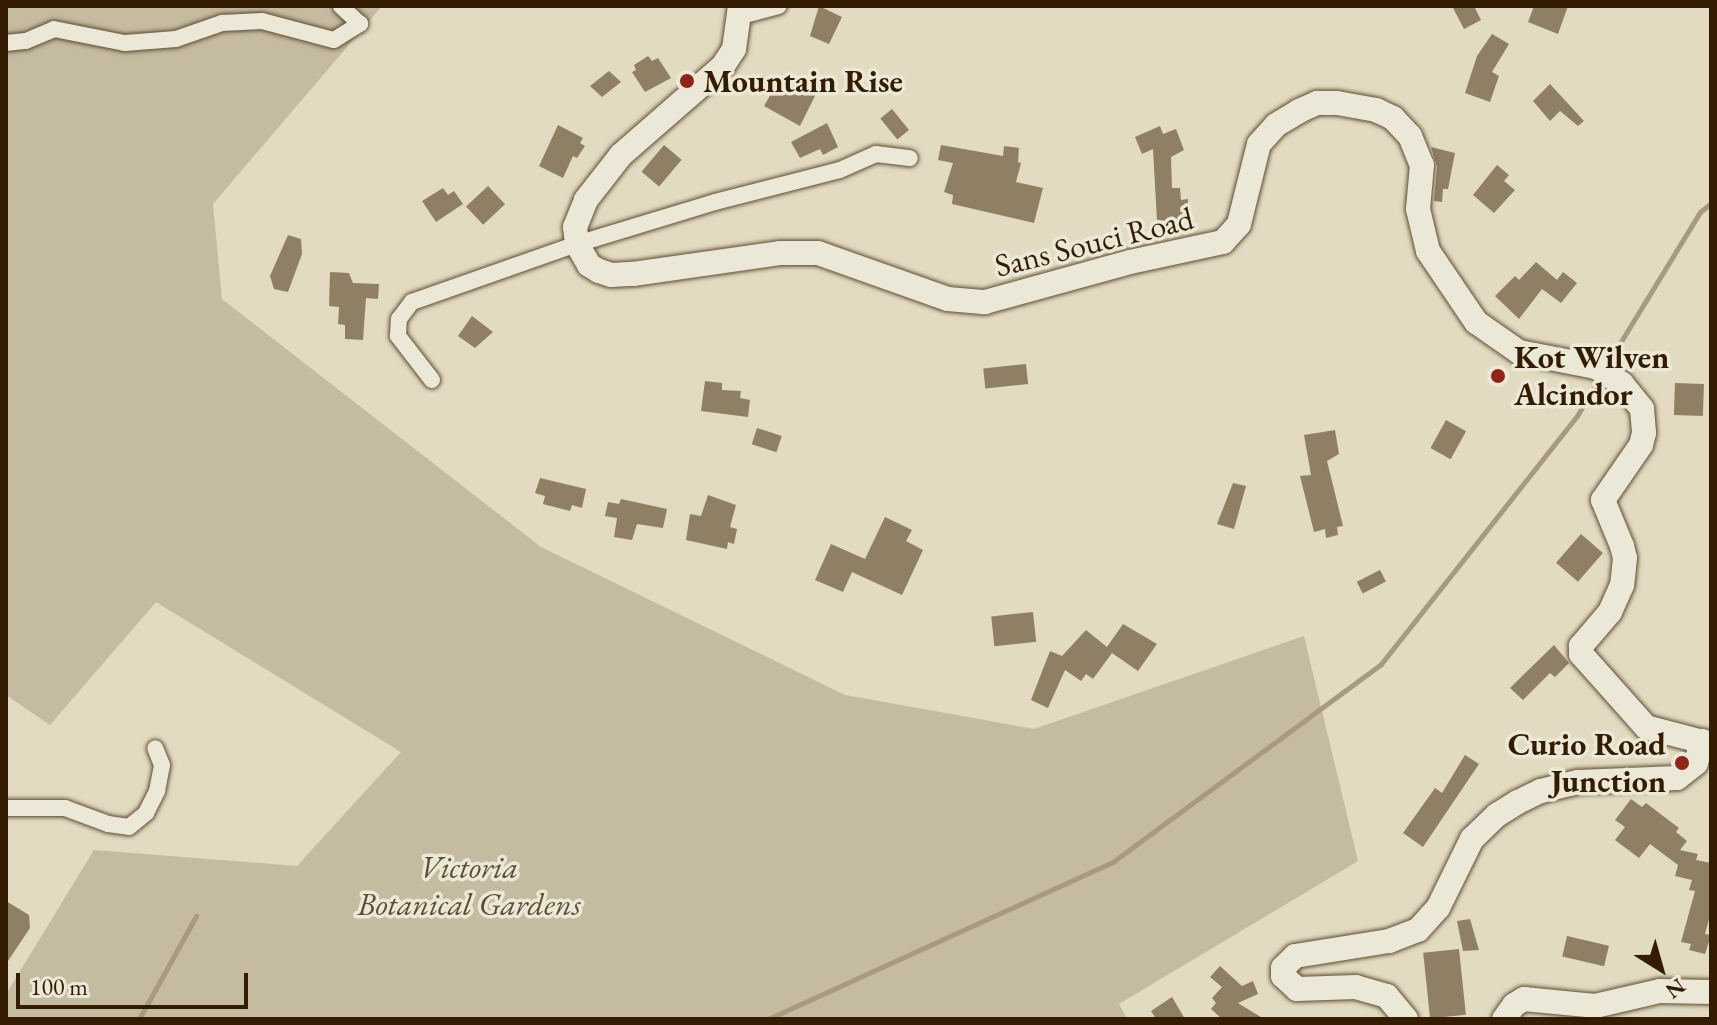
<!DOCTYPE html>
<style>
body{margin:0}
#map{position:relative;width:1717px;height:1025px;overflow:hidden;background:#e2dbc1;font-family:"EB Garamond",serif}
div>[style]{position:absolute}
.green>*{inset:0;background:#c4bba1}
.stream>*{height:5px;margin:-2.5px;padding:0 2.5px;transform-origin:2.5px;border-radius:2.5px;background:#a79a80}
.building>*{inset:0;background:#8e7f65;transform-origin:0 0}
.roads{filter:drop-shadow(0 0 2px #604c32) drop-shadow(0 0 2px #604c32)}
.minor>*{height:16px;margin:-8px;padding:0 8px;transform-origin:8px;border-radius:8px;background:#ece8d7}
.secondary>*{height:24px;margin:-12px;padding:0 12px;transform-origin:12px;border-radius:12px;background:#ece8d7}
.dots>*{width:22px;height:22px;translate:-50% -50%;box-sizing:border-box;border:4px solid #ece8d7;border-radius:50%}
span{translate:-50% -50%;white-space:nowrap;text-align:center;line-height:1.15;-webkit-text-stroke:7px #ece8d7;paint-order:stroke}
.poi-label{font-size:32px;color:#341c02;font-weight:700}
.left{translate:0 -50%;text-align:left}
.right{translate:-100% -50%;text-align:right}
.street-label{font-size:32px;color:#341c02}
.park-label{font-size:32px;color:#5f4c32;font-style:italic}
.frame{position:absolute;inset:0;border:8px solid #341c02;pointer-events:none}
.north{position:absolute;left:1621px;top:929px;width:80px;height:80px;-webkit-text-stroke:6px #ece8d7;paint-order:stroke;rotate:143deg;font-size:22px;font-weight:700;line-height:32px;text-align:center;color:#341c02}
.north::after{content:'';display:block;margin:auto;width:28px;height:36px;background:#341c02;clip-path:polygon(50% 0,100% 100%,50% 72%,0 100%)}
.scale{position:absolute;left:16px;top:973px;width:232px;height:36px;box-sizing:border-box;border:4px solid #341c02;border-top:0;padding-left:10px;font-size:24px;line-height:28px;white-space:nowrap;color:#341c02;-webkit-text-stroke:6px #ece8d7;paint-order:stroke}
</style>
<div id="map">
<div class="green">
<i style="clip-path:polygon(6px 6px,382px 6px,213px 204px,222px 299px,541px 547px,845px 695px,1034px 729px,1304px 636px,1358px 861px,1119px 1004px,1127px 1019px,6px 1019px,6px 994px,94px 850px,297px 866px,401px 752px,156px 602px,50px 725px,6px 695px)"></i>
</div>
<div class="stream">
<i style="left:1606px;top:366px;width:180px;rotate:-58.6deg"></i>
<i style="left:1700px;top:212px;width:14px;rotate:-39deg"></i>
<i style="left:139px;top:1019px;width:118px;rotate:-61deg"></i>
<i style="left:768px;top:1019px;width:380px;rotate:-24.5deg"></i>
<i style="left:1114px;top:861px;width:332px;rotate:-36.4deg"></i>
<i style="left:1381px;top:664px;width:316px;rotate:-51.7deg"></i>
<i style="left:1577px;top:416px;width:44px;rotate:-59.9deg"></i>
</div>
<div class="building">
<i style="clip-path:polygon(819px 6px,842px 17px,829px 44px,810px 36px)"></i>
<i style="clip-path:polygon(1452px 6px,1474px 6px,1481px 20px,1464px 29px)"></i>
<i style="clip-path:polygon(1534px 6px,1568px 6px,1558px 34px,1528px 22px)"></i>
<i style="clip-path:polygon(1492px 34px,1509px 44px,1492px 72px,1499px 76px,1490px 102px,1465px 93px,1477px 56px)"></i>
<i style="clip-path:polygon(648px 56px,652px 61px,658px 58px,671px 78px,645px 92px,632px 72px,636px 70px,634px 65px)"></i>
<i style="clip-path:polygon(609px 71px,621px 82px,602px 97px,590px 86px)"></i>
<i style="clip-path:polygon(795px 77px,818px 90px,800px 126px,764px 106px,776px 85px,783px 88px)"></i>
<i style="clip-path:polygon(1550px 84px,1584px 121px,1578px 126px,1560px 111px,1550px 121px,1533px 101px)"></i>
<i style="left:892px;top:109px;width:27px;height:15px;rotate:51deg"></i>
<i style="clip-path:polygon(827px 123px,838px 147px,823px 155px,820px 149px,800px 158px,791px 142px)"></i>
<i style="clip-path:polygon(558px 125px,583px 138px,580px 143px,585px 146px,577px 158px,573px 156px,563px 178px,539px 166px)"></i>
<i style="clip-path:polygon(1160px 126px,1163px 134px,1176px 129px,1184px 150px,1171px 157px,1172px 188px,1180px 188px,1181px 200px,1188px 199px,1188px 219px,1157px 221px,1153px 149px,1142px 154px,1135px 137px)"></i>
<i style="left:664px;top:145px;width:23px;height:35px;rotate:40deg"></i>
<i style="clip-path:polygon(941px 145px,1003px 156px,1004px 146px,1019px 148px,1018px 162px,1021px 163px,1016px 182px,1043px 188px,1034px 223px,952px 204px,953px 195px,944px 192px,953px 163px,938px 160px)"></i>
<i style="clip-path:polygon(1431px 147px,1455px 153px,1448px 189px,1443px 189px,1442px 202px,1434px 201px,1437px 166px)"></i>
<i style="clip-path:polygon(1497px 165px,1509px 175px,1504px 181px,1515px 190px,1494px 213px,1473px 195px)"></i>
<i style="left:488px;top:186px;width:25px;height:30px;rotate:47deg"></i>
<i style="clip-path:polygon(443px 188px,448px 195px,454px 191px,463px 204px,436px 222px,422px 201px)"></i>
<i style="clip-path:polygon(288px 235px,301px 239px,302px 254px,288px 292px,274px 289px,270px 276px)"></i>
<i style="clip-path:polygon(1536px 262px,1557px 280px,1563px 272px,1577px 283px,1561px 303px,1542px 289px,1519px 319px,1495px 296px,1515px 276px,1519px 280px)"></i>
<i style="clip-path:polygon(330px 272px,349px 273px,353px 283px,379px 284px,378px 299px,366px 298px,363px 340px,345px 339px,345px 325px,338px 324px,339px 307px,329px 306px)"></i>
<i style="clip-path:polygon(472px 316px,493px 332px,475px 348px,458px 336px)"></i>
<i style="left:1026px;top:364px;width:20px;height:43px;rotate:84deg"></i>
<i style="clip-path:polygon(705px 381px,722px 383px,722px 390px,741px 391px,740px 398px,750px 400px,748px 417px,701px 411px)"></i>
<i style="left:1675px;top:383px;width:29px;height:32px;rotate:2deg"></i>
<i style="left:1446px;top:420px;width:23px;height:32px;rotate:29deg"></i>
<i style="left:757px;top:428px;width:26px;height:17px;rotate:18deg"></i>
<i style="clip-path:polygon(1335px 430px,1339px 454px,1327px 461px,1343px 526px,1337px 527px,1338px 535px,1326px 538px,1325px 529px,1314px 532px,1300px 476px,1311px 475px,1304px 435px)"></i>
<i style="clip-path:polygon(540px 478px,586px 489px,582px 508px,572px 505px,570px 511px,543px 504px,545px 496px,535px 493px)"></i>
<i style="clip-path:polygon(1233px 483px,1246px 486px,1234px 529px,1217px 524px)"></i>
<i style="clip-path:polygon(708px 495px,736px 505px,730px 527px,737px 529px,734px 544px,728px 542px,727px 549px,686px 540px,690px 514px,701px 516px)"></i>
<i style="clip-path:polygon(621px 499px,667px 509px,663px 528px,637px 524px,632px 540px,614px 537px,617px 518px,605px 516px,608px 502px,619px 504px)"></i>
<i style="clip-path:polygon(885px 517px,912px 530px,906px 541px,923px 550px,902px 595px,852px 572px,843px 592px,815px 580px,831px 544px,865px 559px)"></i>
<i style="left:1581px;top:534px;width:29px;height:38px;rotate:41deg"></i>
<i style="left:1380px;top:570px;width:13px;height:26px;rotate:63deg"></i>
<i style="left:1033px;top:612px;width:30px;height:42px;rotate:84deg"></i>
<i style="clip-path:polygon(1123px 624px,1157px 644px,1138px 671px,1112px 653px,1093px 679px,1086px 674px,1081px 681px,1065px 670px,1048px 708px,1031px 700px,1050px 651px,1062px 656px,1086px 630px,1107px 647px)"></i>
<i style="clip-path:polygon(1554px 645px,1569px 663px,1555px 677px,1550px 673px,1523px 700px,1510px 688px)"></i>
<i style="clip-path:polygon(1465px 755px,1479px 764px,1423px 847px,1403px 833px,1435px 788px,1442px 793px)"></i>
<i style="clip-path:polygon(1631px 799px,1642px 807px,1646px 803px,1679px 828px,1676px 832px,1687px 841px,1680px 850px,1698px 854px,1696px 860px,1711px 863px,1711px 912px,1705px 934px,1711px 935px,1705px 954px,1689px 950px,1691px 944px,1681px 942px,1695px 891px,1689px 890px,1692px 880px,1675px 876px,1678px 865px,1650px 844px,1639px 858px,1615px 840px,1625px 827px,1615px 820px)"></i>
<i style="clip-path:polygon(6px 901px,29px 915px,30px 928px,6px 964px)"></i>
<i style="clip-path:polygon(1470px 919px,1479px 950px,1463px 951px,1457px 921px)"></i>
<i style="left:1567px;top:936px;width:43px;height:21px;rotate:13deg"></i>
<i style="left:1459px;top:949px;width:66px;height:36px;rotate:84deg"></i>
<i style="clip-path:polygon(1220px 966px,1242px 986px,1253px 981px,1258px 994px,1238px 1003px,1264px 1019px,1222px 1019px,1211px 1009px,1216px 1003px,1212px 998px,1222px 987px,1210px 977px)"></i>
<i style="clip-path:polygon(1172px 997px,1185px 1019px,1156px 1019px,1151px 1011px)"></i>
</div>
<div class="roads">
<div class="minor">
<i style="left:741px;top:16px;width:39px;rotate:-15deg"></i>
<i style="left:6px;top:43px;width:20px;rotate:-6deg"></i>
<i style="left:26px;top:41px;width:30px;rotate:-23deg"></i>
<i style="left:54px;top:29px;width:72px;rotate:11.2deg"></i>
<i style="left:125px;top:43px;width:51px;rotate:-4.5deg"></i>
<i style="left:176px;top:39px;width:49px;rotate:-19.2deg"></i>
<i style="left:222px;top:23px;width:40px;rotate:-2.9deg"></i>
<i style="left:262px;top:21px;width:74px;rotate:14.8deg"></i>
<i style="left:334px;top:40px;width:31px;rotate:-32deg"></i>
<i style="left:360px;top:24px;width:26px;rotate:-137deg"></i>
<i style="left:432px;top:380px;width:56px;rotate:-127.7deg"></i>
<i style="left:398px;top:336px;width:17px;rotate:-87deg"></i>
<i style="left:399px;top:319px;width:21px;rotate:-53deg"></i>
<i style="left:412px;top:302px;width:175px;rotate:-19.4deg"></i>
<i style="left:577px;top:244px;width:144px;rotate:-16.9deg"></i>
<i style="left:715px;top:202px;width:129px;rotate:-14.4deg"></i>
<i style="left:840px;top:170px;width:39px;rotate:-24deg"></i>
<i style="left:876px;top:154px;width:34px;rotate:7deg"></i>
<i style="left:6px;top:808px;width:59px"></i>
<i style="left:65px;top:808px;width:46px;rotate:20.4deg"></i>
<i style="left:108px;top:824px;width:21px;rotate:8deg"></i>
<i style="left:129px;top:827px;width:22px;rotate:-39deg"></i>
<i style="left:146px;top:813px;width:25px;rotate:-63deg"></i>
<i style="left:157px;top:791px;width:26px;rotate:-79deg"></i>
<i style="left:162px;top:765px;width:18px;rotate:-112deg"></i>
</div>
<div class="secondary">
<i style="left:740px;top:6px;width:43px;rotate:97.9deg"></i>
<i style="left:734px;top:49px;width:20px;rotate:123deg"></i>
<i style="left:723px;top:66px;width:135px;rotate:138.9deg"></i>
<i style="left:621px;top:155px;width:57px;rotate:127.9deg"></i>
<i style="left:586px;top:200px;width:29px;rotate:112deg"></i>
<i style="left:575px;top:227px;width:17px;rotate:83deg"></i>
<i style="left:577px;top:244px;width:24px;rotate:60deg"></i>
<i style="left:589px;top:265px;width:12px;rotate:31deg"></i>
<i style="left:599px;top:271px;width:13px;rotate:18deg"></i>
<i style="left:611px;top:275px;width:22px;rotate:-3deg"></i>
<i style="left:633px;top:274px;width:148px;rotate:-8.1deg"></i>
<i style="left:780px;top:253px;width:38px"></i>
<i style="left:818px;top:253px;width:138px;rotate:19.5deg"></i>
<i style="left:948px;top:299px;width:37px;rotate:5deg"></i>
<i style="left:985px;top:302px;width:150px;rotate:-15.4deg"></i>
<i style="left:1130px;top:262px;width:95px;rotate:-12.1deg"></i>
<i style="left:1223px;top:242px;width:24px;rotate:-48deg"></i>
<i style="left:1239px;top:224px;width:82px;rotate:-76deg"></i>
<i style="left:1259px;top:144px;width:25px;rotate:-48deg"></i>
<i style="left:1276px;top:125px;width:27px;rotate:-31deg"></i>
<i style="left:1299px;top:111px;width:20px;rotate:-24deg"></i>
<i style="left:1317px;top:103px;width:20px"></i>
<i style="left:1337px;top:103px;width:40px;rotate:10deg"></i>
<i style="left:1376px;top:110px;width:19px;rotate:25deg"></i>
<i style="left:1393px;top:118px;width:25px;rotate:47deg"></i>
<i style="left:1410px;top:136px;width:31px;rotate:68deg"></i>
<i style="left:1422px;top:165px;width:44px;rotate:95.2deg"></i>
<i style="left:1418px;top:209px;width:43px;rotate:76.6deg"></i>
<i style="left:1428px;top:251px;width:86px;rotate:55.9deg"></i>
<i style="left:1476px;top:322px;width:52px;rotate:34.9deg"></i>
<i style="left:1519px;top:352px;width:78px;rotate:11deg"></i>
<i style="left:1596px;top:367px;width:31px;rotate:33deg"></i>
<i style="left:1622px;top:384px;width:32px;rotate:51deg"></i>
<i style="left:1642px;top:409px;width:24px;rotate:85deg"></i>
<i style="left:1644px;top:433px;width:12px;rotate:104deg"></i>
<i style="left:1641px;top:445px;width:67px;rotate:124.6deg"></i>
<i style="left:1603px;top:500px;width:50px;rotate:67.6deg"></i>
<i style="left:1622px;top:546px;width:12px;rotate:76deg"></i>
<i style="left:1625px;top:558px;width:27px;rotate:96deg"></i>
<i style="left:1622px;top:585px;width:30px;rotate:114deg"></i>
<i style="left:1610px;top:612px;width:45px;rotate:130.5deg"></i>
<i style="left:1581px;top:646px;width:8px;rotate:90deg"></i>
<i style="left:1581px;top:654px;width:98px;rotate:48.3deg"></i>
<i style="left:1646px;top:727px;width:67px;rotate:14.7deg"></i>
<i style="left:1406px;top:1019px;width:30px;rotate:-130deg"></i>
<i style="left:1387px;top:996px;width:32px;rotate:-164deg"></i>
<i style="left:1356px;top:987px;width:59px;rotate:178.1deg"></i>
<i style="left:1297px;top:989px;width:19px;rotate:-137deg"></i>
<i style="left:1283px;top:976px;width:8px;rotate:-90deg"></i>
<i style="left:1283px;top:968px;width:17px;rotate:-45deg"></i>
<i style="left:1295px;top:956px;width:95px;rotate:-9.1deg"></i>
<i style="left:1389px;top:941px;width:31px;rotate:-21deg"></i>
<i style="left:1418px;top:930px;width:30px;rotate:-48deg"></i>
<i style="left:1438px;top:908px;width:77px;rotate:-63.8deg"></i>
<i style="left:1472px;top:839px;width:35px;rotate:-44deg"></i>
<i style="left:1497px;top:815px;width:25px;rotate:-32deg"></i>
<i style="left:1518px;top:802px;width:25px;rotate:-26deg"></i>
<i style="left:1541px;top:791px;width:38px;rotate:-14deg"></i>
<i style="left:1578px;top:782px;width:99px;rotate:-2.3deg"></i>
<i style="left:1677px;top:778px;width:24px;rotate:-38deg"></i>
<i style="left:1696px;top:763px;width:23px;rotate:-75deg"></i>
<i style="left:1504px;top:1019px;width:17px;rotate:-54deg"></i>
<i style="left:1514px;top:1005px;width:12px;rotate:-31deg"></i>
<i style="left:1524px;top:999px;width:71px;rotate:5.6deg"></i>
<i style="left:1595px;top:1006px;width:67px;rotate:-13deg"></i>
<i style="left:1660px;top:991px;width:51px;rotate:1.1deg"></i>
</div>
</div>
<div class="dots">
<i style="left:687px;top:81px;background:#8f2418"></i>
<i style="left:1498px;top:376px;background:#8f2418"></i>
<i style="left:1682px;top:763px;background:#8f2418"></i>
</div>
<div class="poi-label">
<span class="left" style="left:703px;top:81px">Mountain Rise</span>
<span class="left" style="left:1514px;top:376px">Kot Wilven<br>Alcindor</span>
<span class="right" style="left:1666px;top:763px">Curio Road<br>Junction</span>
</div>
<div class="street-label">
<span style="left:1094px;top:242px;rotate:-14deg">Sans Souci Road</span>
</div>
<div class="park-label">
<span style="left:469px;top:886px">Victoria<br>Botanical Gardens</span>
</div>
<div class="frame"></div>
<div class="north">N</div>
<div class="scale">100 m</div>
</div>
